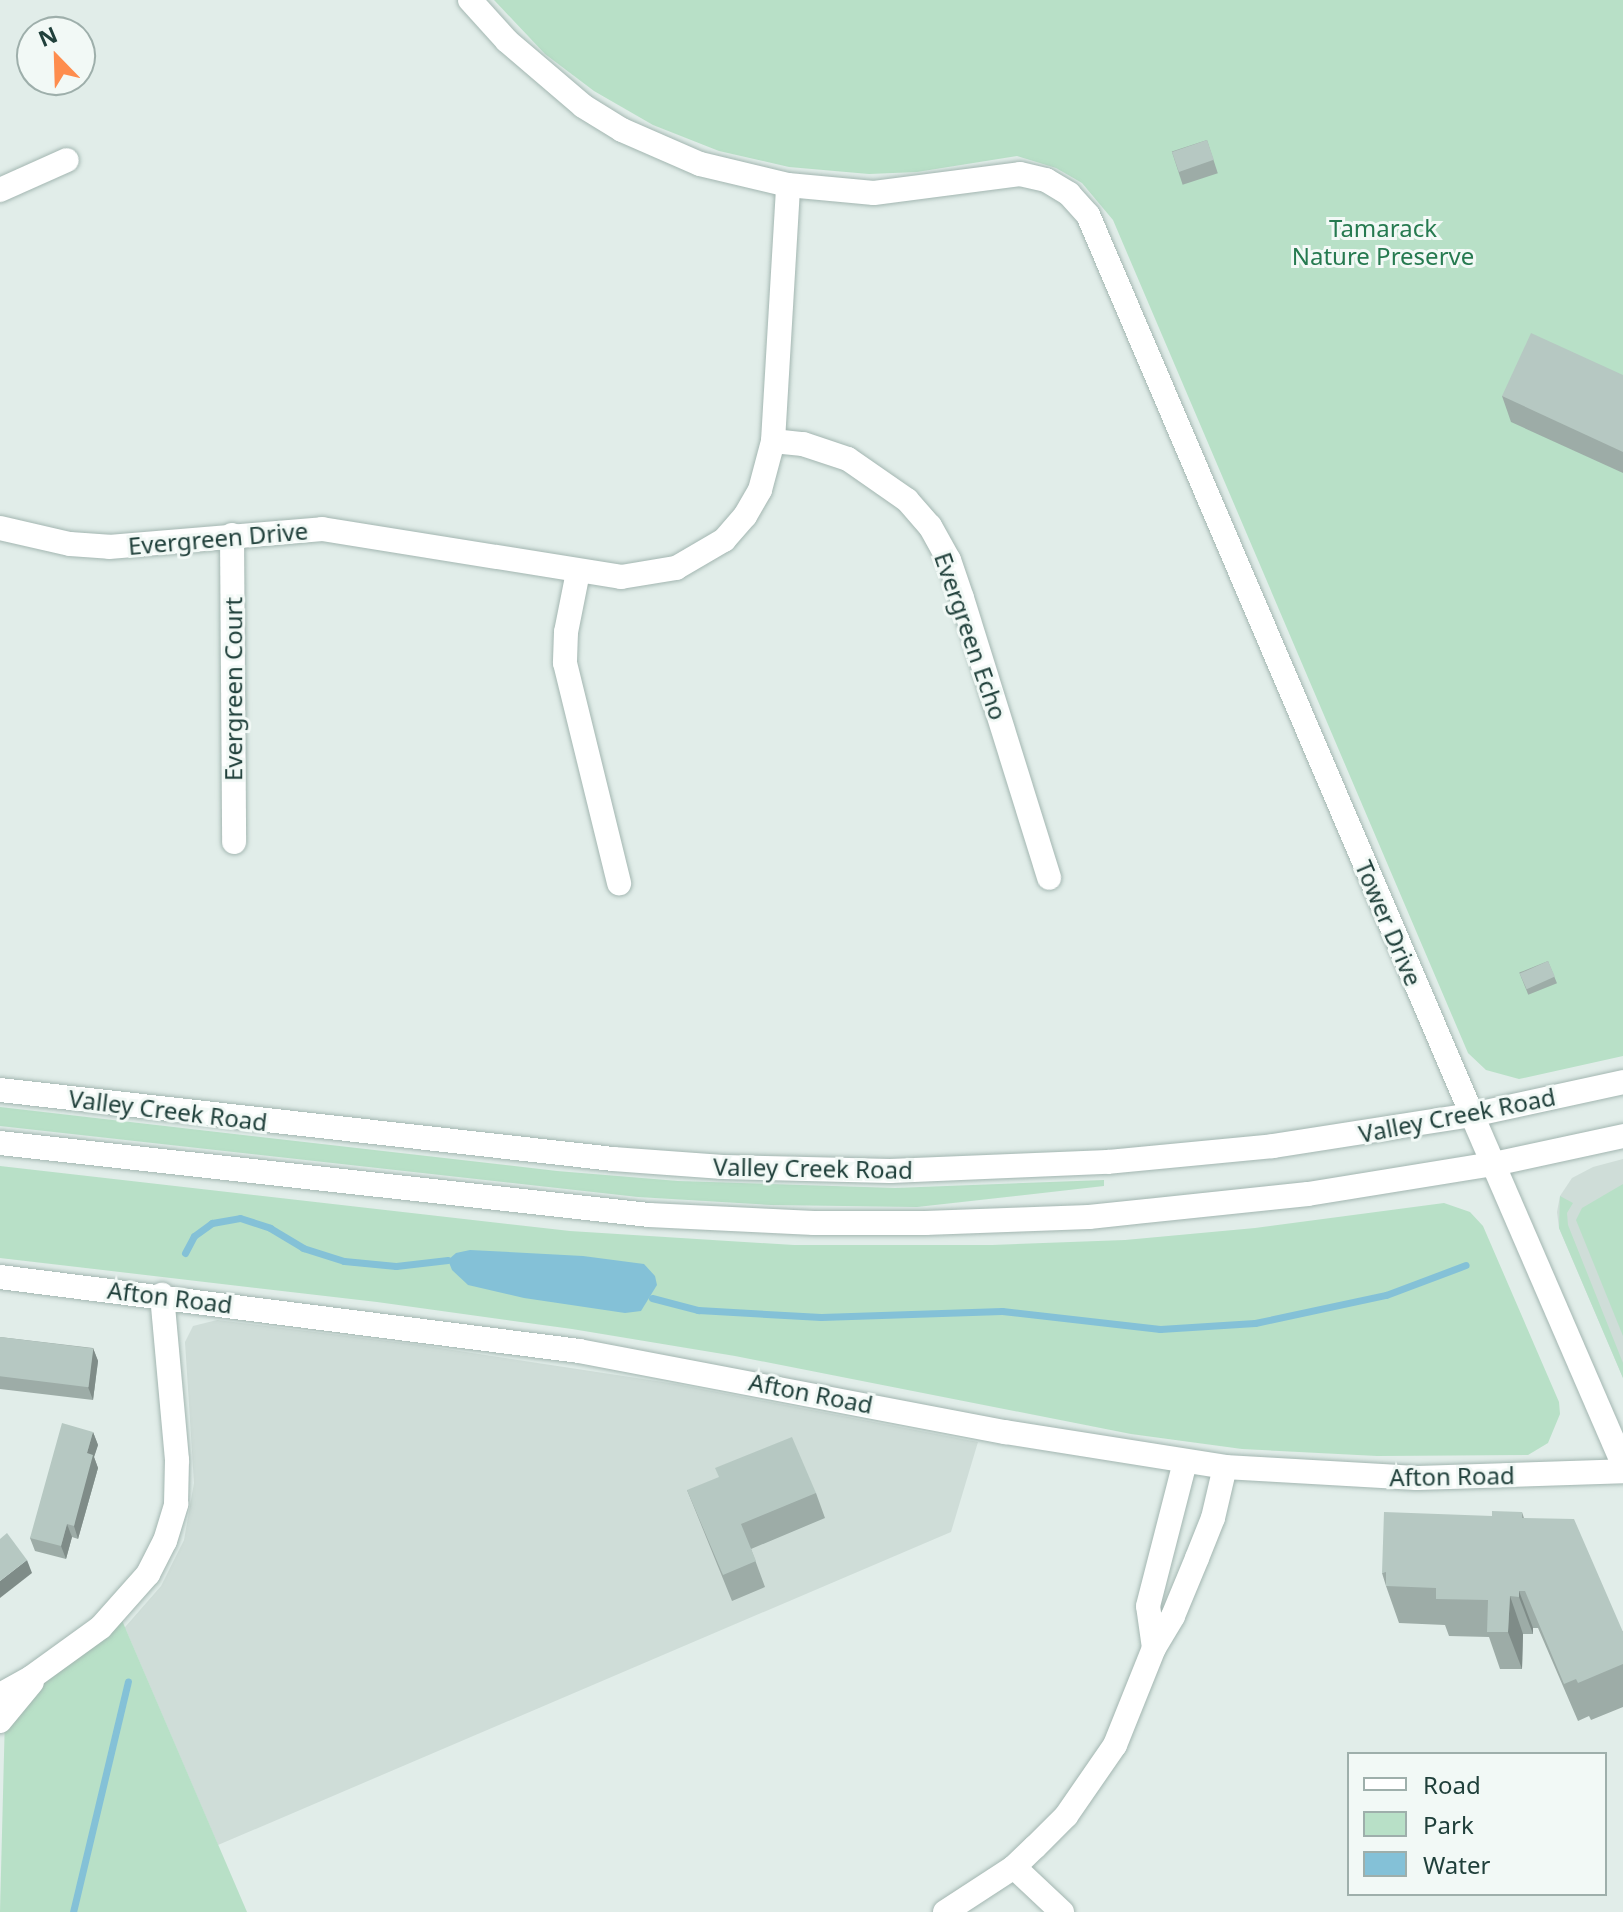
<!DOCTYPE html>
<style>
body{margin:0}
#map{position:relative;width:1623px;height:1912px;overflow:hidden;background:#e1ede9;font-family:"Noto Sans",sans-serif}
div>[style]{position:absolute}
.built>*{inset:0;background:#cfddd8}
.green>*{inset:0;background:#b8e0c7}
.water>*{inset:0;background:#84c1d7}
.stream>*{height:7px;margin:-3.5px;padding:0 3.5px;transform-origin:3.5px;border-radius:3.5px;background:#84c1d7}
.roads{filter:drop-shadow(0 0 2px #a3b6b1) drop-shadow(0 0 2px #a3b6b1)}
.minor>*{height:24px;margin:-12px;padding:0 12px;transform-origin:12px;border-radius:12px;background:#fff}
.tertiary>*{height:24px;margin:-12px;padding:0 12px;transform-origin:12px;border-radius:12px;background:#fff}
.secondary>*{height:24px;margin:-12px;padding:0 12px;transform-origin:12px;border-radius:12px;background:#fff}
.wall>*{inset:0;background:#9daca7;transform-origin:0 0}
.shaded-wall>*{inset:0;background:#7f8c88}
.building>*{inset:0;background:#b6c8c2;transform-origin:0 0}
span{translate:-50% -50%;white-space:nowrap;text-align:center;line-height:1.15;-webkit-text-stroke:6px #f2f9f6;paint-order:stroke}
.park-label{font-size:24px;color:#267a50}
.street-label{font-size:24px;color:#20403b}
.legend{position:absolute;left:1347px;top:1752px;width:260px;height:144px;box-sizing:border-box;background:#f2f9f6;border:2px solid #9eafab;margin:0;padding:10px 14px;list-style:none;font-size:24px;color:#20403b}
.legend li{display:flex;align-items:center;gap:16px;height:40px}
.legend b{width:40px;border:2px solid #9eafab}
.north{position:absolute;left:16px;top:16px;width:80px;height:80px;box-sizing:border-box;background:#f2f9f6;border:2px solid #9eafab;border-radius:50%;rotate:337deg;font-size:22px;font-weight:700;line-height:32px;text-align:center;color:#20403b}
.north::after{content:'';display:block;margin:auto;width:28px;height:36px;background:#fe8d4e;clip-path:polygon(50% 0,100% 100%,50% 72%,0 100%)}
</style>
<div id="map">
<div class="built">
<i style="clip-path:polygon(1623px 1159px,1623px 1378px,1559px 1228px,1557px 1212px,1560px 1196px,1572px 1178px,1593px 1167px)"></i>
<i style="clip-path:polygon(217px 1320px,420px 1345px,676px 1384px,978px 1442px,951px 1532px,218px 1845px,126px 1630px,119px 1634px,161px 1586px,184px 1540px,194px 1483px,185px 1342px,193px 1326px)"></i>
</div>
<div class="green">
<i style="clip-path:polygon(494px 0,1623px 0,1623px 1056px,1519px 1079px,1486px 1070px,1468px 1053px,1113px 220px,1082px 183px,1056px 168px,1017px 156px,917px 172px,869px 174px,789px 167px,719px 151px,653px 125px,594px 91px,545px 54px)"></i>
<i style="clip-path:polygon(0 1107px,557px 1171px,678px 1181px,895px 1188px,1104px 1180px,1104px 1186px,917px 1207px,771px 1205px,638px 1197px,0 1126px)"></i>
<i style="clip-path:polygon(0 1166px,570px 1231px,794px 1245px,992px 1245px,1125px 1240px,1255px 1228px,1444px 1203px,1470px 1212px,1483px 1226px,1559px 1402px,1560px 1414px,1548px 1443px,1528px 1455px,1377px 1456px,1242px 1449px,1131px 1434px,735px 1356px,572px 1329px,377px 1302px,0 1258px)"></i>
<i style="clip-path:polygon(1623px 1184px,1623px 1336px,1576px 1220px,1582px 1208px)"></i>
<i style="clip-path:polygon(1560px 1196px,1573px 1203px,1567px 1213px,1568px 1225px,1623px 1363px,1623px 1378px,1559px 1228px)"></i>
<i style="clip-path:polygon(118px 1611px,247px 1912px,0 1912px,5px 1716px)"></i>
</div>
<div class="water">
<i style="clip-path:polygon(470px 1250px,583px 1256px,644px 1264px,655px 1276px,657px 1285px,641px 1311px,625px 1313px,524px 1298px,468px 1285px,452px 1270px,448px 1260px,456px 1253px)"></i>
</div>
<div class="stream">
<i style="left:185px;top:1253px;width:19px;rotate:-62deg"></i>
<i style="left:194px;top:1236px;width:22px;rotate:-36deg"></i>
<i style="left:212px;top:1223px;width:28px;rotate:-10deg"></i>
<i style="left:240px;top:1218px;width:32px;rotate:18deg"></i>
<i style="left:270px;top:1228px;width:39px;rotate:31deg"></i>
<i style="left:303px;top:1248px;width:43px;rotate:17.6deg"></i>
<i style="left:344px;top:1261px;width:52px;rotate:5.5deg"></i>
<i style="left:396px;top:1266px;width:52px;rotate:-6.6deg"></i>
<i style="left:652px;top:1298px;width:48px;rotate:14.6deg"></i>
<i style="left:698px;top:1310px;width:123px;rotate:3.3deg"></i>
<i style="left:821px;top:1317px;width:181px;rotate:-1.9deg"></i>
<i style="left:1002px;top:1311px;width:159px;rotate:6.5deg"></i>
<i style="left:1160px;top:1329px;width:95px;rotate:-3.6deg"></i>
<i style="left:1255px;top:1323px;width:134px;rotate:-12.1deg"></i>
<i style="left:1386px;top:1295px;width:85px;rotate:-20.6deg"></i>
<i style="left:73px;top:1912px;width:237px;rotate:-76.6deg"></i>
</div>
<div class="roads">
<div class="minor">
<i style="left:470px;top:0;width:55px;rotate:47.9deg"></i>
<i style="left:507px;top:41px;width:100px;rotate:40.5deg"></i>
<i style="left:583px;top:106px;width:46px;rotate:31.6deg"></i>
<i style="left:622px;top:130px;width:85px;rotate:23.6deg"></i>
<i style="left:700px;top:164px;width:90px;rotate:13.4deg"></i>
<i style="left:788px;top:185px;width:86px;rotate:5.3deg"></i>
<i style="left:874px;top:193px;width:147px;rotate:-7.4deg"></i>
<i style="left:1020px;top:174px;width:27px;rotate:13deg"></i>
<i style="left:1046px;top:180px;width:27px;rotate:31deg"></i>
<i style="left:1069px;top:194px;width:28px;rotate:48deg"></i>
<i style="left:1088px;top:215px;width:978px;rotate:66.89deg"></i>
<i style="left:0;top:190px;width:73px;rotate:-24.1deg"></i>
<i style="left:773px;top:441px;width:30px;rotate:6deg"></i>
<i style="left:803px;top:444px;width:47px;rotate:18.4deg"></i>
<i style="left:848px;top:459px;width:72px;rotate:34.8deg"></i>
<i style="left:907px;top:500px;width:35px;rotate:49deg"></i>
<i style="left:930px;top:526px;width:39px;rotate:61deg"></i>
<i style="left:949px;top:560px;width:40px;rotate:71.1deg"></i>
<i style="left:962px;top:598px;width:293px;rotate:72.7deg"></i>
<i style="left:0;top:528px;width:72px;rotate:12.9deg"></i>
<i style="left:70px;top:544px;width:39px;rotate:4deg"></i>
<i style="left:109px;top:547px;width:214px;rotate:-4.8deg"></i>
<i style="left:322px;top:529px;width:303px;rotate:9.1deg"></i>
<i style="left:621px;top:577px;width:56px;rotate:-9.3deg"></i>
<i style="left:676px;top:568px;width:56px;rotate:-30.3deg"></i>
<i style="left:724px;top:540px;width:32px;rotate:-49deg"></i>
<i style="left:745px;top:516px;width:30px;rotate:-60deg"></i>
<i style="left:760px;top:490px;width:51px;rotate:-75.1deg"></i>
<i style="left:773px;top:441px;width:256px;rotate:-86.6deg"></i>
<i style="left:232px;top:535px;width:307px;rotate:89.6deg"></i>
<i style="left:578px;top:572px;width:61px;rotate:101.3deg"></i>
<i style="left:566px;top:632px;width:31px;rotate:92deg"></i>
<i style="left:565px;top:663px;width:227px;rotate:76.2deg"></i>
<i style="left:1154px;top:1648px;width:42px;rotate:-98.1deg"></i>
<i style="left:1148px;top:1606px;width:149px;rotate:-75.6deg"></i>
<i style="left:0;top:1695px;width:37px;rotate:-29deg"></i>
<i style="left:32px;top:1677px;width:85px;rotate:-35.9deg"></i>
<i style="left:101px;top:1627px;width:71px;rotate:-48.4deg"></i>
<i style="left:148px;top:1574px;width:37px;rotate:-63deg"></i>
<i style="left:165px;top:1541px;width:39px;rotate:-73deg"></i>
<i style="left:176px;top:1504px;width:44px;rotate:-88.7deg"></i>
<i style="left:177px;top:1460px;width:166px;rotate:-95.2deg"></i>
<i style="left:0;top:1721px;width:50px;rotate:-50.6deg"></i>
<i style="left:1014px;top:1867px;width:66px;rotate:43.2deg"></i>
<i style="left:945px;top:1912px;width:82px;rotate:-33.1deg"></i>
<i style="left:1014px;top:1867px;width:29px;rotate:-44deg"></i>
<i style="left:1035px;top:1847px;width:44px;rotate:-45deg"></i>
<i style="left:1066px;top:1816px;width:86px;rotate:-55.4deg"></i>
<i style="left:1115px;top:1745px;width:105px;rotate:-68.1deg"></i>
<i style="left:1154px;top:1648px;width:37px;rotate:-59deg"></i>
<i style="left:1173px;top:1616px;width:63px;rotate:-67.5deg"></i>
<i style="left:1197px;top:1558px;width:43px;rotate:-68.2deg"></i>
<i style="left:1213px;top:1518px;width:52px;rotate:-76.8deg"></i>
</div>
<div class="tertiary">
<i style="left:1472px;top:1115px;width:380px;rotate:66.6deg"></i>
<i style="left:0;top:1277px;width:584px;rotate:7.28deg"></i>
<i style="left:579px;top:1351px;width:434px;rotate:10.8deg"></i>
<i style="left:1005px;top:1432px;width:223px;rotate:9deg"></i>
<i style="left:1225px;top:1467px;width:192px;rotate:3.3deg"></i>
<i style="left:1417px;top:1478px;width:206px;rotate:-1.9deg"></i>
</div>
<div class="secondary">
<i style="left:0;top:1090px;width:617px;rotate:6.42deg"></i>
<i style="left:613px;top:1159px;width:110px;rotate:4.2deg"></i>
<i style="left:723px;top:1167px;width:167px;rotate:1.4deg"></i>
<i style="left:890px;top:1171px;width:218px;rotate:-2.4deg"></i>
<i style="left:1108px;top:1162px;width:166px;rotate:-5.5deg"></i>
<i style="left:1273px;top:1146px;width:201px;rotate:-8.9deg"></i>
<i style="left:1472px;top:1115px;width:155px;rotate:-12.3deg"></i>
<i style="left:0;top:1143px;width:653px;rotate:6.33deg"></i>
<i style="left:649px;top:1215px;width:165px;rotate:2.8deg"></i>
<i style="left:814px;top:1223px;width:111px"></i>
<i style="left:925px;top:1223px;width:164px;rotate:-2.1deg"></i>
<i style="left:1089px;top:1217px;width:220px;rotate:-6deg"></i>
<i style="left:1308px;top:1194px;width:188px;rotate:-9.2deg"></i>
<i style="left:1494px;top:1164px;width:132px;rotate:-12.2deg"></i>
</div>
</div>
<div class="wall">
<i style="left:1207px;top:140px;width:35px;height:37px;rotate:72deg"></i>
<i style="clip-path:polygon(1623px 375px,1623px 473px,1511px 422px,1502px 396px)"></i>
<i style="left:1548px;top:961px;width:24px;height:31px;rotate:68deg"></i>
<i style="clip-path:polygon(0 1337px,93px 1348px,98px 1361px,93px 1400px,0 1389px)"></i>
<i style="clip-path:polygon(93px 1432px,98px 1445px,94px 1457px,98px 1468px,78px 1539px,72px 1537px,66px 1559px,35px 1551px,30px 1538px)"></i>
<i style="clip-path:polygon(687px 1490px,816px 1493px,825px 1518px,751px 1549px,765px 1587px,732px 1601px)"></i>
<i style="clip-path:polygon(1522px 1512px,1524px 1518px,1623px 1632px,1623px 1707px,1591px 1720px,1589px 1716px,1578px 1721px,1538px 1628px,1533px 1628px,1533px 1634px,1523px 1634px,1522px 1669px,1500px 1669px,1489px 1637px,1449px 1636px,1445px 1625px,1399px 1623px,1386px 1586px,1382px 1573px,1492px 1516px)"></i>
</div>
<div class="shaded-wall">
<i style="clip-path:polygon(93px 1348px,98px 1361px,93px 1400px,88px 1387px)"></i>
<i style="clip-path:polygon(93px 1432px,98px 1445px,94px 1457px,98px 1468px,78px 1539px,74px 1526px,87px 1453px)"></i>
<i style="clip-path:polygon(67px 1524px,72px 1537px,66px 1559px,61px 1546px)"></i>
<i style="clip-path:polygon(27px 1560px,32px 1573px,0 1598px,0 1581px)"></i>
<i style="clip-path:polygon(1519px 1591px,1533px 1628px,1533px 1634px,1519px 1597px)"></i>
<i style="clip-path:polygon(1510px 1596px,1523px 1634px,1522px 1669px,1508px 1632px)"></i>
</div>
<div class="building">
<i style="left:1207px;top:140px;width:21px;height:37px;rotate:71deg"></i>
<i style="clip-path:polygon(1531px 333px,1623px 375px,1623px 452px,1502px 396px)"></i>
<i style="left:1548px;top:961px;width:17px;height:31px;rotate:66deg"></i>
<i style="left:0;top:1337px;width:94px;height:39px;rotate:7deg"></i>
<i style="clip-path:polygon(62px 1423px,93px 1432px,87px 1453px,93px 1455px,74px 1526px,67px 1524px,61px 1546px,30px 1538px)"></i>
<i style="clip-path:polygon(792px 1437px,816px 1493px,741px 1524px,756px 1561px,723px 1575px,687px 1490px,719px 1477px,715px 1468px)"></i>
<i style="clip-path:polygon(1492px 1511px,1522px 1512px,1522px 1518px,1574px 1519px,1623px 1632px,1623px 1664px,1578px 1683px,1576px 1679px,1564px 1684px,1525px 1591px,1519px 1591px,1519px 1597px,1510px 1596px,1508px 1632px,1487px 1632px,1488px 1600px,1436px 1599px,1436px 1588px,1386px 1586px,1386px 1572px,1382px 1573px,1384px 1512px,1492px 1516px)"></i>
<i style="clip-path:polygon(7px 1533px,27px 1560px,0 1581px,0 1539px)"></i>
</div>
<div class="park-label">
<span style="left:1383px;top:242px">Tamarack<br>Nature Preserve</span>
</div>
<div class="street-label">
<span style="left:218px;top:538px;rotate:-5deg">Evergreen Drive</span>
<span style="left:971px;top:636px;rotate:71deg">Evergreen Echo</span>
<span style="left:233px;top:689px;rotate:-90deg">Evergreen Court</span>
<span style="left:1389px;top:923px;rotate:67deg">Tower Drive</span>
<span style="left:168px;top:1110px;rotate:7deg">Valley Creek Road</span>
<span style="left:1457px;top:1115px;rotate:-11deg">Valley Creek Road</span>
<span style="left:813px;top:1168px;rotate:1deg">Valley Creek Road</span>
<span style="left:170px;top:1297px;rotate:7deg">Afton Road</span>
<span style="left:811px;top:1393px;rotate:11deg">Afton Road</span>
<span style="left:1452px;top:1476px;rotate:-1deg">Afton Road</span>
</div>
<ul class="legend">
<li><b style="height:10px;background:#fff"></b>Road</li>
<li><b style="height:22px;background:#b8e0c7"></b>Park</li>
<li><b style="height:22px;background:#84c1d7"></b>Water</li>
</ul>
<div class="north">N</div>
</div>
